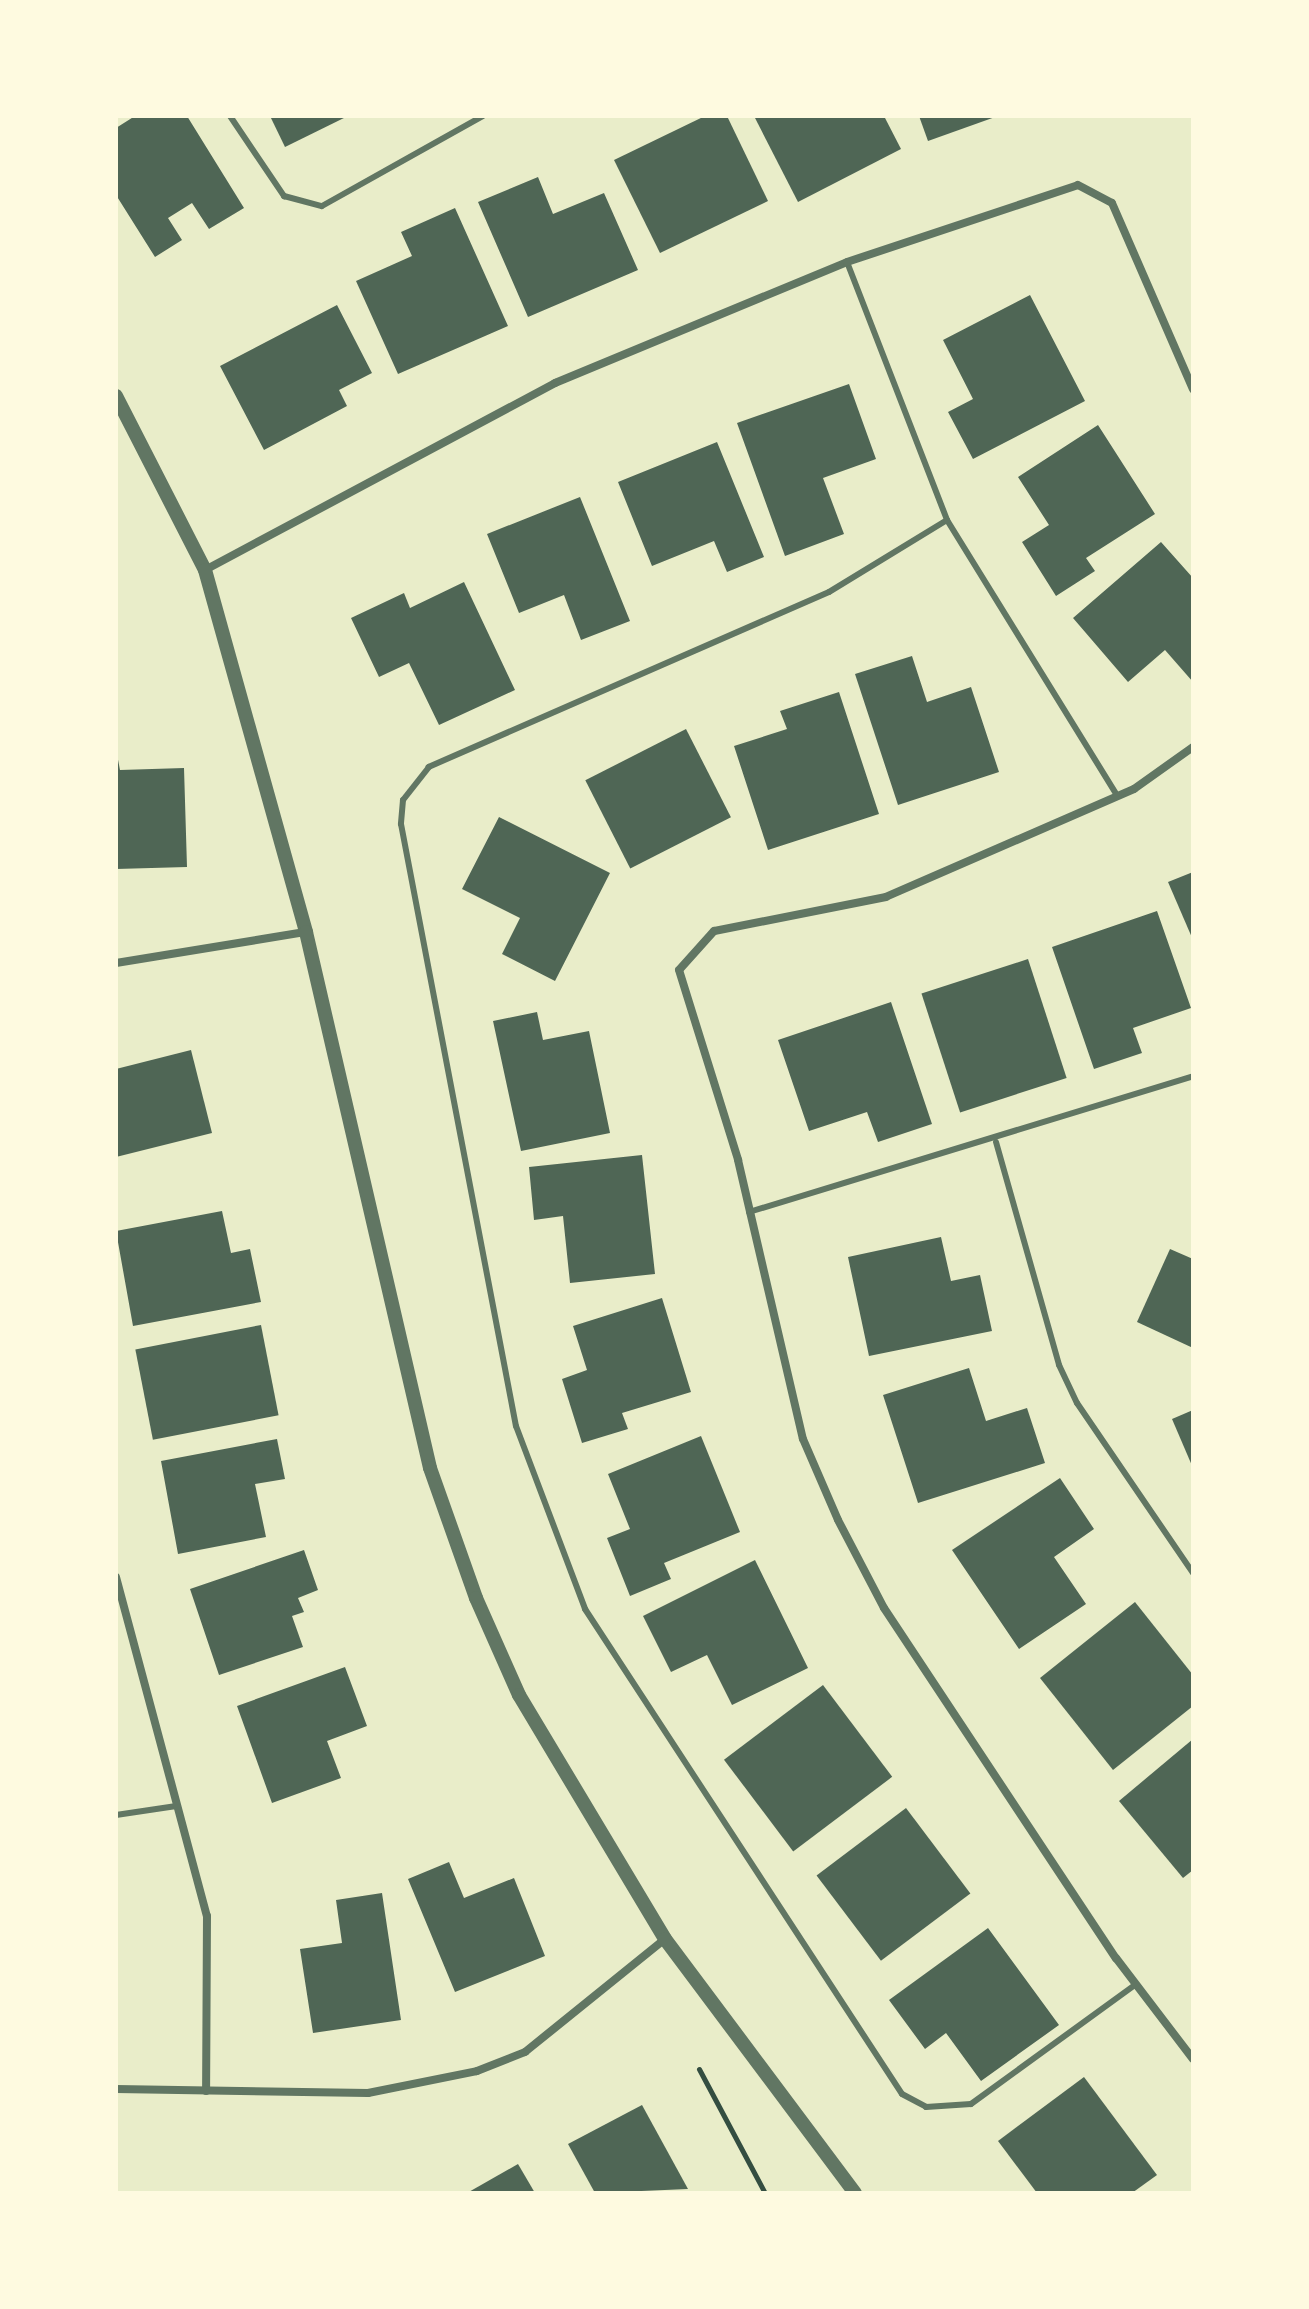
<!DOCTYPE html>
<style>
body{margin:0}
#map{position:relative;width:1309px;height:2309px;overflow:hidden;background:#e9edc9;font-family:"Space Grotesk",sans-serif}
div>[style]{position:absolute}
.building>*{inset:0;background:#4f6655;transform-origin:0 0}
.path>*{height:5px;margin:-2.5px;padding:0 2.5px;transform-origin:2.5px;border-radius:2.5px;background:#344e41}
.service>*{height:6px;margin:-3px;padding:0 3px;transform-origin:3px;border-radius:3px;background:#617663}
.minor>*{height:8px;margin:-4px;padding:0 4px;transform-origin:4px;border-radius:4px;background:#617663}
.tertiary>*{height:14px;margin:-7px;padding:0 7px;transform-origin:7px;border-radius:7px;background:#617663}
span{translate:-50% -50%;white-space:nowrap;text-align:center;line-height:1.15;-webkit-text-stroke:6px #fefae0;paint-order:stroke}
.frame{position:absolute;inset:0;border:118px solid #fefae0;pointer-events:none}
</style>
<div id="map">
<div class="building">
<i style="clip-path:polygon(135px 116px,187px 116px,244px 208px,209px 229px,192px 203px,168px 218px,182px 240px,155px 257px,116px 195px,116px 128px)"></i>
<i style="clip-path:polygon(270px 116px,348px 116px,285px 147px)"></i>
<i style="clip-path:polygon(705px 116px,727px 116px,768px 201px,660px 253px,614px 160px)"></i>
<i style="clip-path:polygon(754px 116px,884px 116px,901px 149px,798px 202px)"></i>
<i style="clip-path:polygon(919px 116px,998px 116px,928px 141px)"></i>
<i style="clip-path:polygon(538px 177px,553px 214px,604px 193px,638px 270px,528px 317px,478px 202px)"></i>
<i style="clip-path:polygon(455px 208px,508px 326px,398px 374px,356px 281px,412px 256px,401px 232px)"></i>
<i style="clip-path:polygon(1030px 295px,1085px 401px,973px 459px,948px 412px,973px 399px,943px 340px)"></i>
<i style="clip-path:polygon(337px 305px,372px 373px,339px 390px,347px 406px,264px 450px,220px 366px)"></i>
<i style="clip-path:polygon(849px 384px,876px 459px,823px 478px,844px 534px,785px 556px,737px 423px)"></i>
<i style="clip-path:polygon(1098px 425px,1155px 514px,1086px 558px,1095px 571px,1056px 596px,1022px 542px,1049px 525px,1018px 477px)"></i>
<i style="clip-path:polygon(717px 442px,764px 557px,727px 572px,714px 541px,652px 566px,618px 482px)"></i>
<i style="clip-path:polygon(580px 497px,630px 621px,581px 640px,564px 595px,519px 613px,487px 534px)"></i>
<i style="clip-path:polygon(1161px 542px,1193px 578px,1193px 682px,1165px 650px,1128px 682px,1073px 618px)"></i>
<i style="clip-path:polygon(464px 582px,515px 690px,439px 725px,409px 663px,379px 677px,351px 618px,404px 593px,410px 608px)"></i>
<i style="clip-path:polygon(912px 656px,927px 702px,971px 687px,999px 772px,898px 805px,855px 674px)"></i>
<i style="clip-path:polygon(839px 692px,879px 814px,768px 850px,734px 746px,787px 729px,780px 711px)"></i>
<i style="left:686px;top:729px;width:99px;height:113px;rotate:63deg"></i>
<i style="clip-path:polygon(116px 749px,120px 770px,184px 768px,187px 867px,116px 869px)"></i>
<i style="clip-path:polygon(499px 817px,610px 873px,555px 981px,502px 954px,520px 918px,462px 889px)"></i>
<i style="clip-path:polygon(1193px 872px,1193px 940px,1168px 882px)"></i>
<i style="clip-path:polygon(1157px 911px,1191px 1008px,1133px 1028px,1142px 1053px,1094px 1069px,1052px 947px)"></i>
<i style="left:1028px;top:959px;width:125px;height:112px;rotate:72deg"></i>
<i style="clip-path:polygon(891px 1002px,932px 1124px,878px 1142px,867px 1112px,809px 1131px,778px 1040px)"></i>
<i style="clip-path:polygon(537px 1012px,543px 1040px,589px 1031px,610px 1133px,521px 1151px,493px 1021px)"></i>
<i style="clip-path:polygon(191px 1050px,212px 1133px,116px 1157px,116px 1069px)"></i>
<i style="clip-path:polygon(642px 1155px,655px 1274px,570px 1283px,563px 1216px,534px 1220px,529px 1167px)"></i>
<i style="clip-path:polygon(222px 1211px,231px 1253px,250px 1249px,261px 1302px,133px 1326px,116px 1231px)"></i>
<i style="clip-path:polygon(941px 1237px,951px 1281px,980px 1275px,992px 1331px,869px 1356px,848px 1257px)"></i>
<i style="clip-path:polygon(1170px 1249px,1193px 1259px,1193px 1348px,1137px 1322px)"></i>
<i style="clip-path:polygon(662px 1298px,691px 1392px,622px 1413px,628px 1429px,582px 1443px,562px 1379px,587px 1370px,573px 1326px)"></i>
<i style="left:261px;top:1325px;width:92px;height:128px;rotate:79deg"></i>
<i style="clip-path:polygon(969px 1368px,986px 1421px,1027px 1408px,1045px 1463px,918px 1503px,883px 1395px)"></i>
<i style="clip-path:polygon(1193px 1410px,1193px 1468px,1172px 1419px)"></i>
<i style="clip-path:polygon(701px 1436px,740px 1532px,664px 1563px,671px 1579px,630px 1596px,607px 1538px,630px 1529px,608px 1474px)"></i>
<i style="clip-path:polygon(277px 1439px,285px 1479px,255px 1484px,266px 1537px,178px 1554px,161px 1461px)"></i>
<i style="clip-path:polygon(1060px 1478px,1094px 1529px,1054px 1557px,1086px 1604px,1019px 1649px,952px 1550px)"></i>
<i style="clip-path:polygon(304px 1550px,318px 1590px,298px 1598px,304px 1612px,292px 1616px,303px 1647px,219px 1675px,190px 1589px)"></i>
<i style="clip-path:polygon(755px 1560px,808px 1668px,732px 1705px,707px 1655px,671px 1672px,643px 1616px)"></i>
<i style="clip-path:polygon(1135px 1602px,1193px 1675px,1193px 1706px,1113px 1770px,1040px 1678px)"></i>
<i style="clip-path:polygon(345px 1667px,367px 1726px,327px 1741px,341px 1778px,272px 1803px,237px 1706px)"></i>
<i style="left:823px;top:1685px;width:115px;height:124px;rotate:53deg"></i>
<i style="clip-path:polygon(1193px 1739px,1193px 1870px,1183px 1878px,1119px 1801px)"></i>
<i style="left:906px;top:1808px;width:107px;height:112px;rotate:53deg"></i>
<i style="clip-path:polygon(449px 1862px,464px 1898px,514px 1878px,545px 1956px,455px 1992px,408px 1879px)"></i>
<i style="clip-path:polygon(382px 1893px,401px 2020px,313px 2033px,300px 1949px,342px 1943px,336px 1900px)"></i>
<i style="clip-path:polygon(988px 1928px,1059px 2025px,981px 2081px,946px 2033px,925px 2049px,889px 2000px)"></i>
<i style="clip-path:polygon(1084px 2077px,1157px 2175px,1132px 2193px,1037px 2193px,998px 2141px)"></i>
<i style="clip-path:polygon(642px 2105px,688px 2189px,595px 2193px,568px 2144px)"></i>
<i style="clip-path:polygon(518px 2164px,535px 2193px,467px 2193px)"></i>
</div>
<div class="path">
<i style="left:699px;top:2069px;width:140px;rotate:62deg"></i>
</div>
<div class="service">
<i style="left:230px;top:116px;width:97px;rotate:56deg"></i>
<i style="left:284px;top:196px;width:39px;rotate:15deg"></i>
<i style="left:322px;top:206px;width:184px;rotate:-29.2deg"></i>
<i style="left:847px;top:262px;width:277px;rotate:68.8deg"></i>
<i style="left:947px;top:520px;width:323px;rotate:58.3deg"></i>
<i style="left:947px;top:520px;width:138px;rotate:148.6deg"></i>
<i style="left:829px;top:592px;width:437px;rotate:156.4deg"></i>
<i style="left:429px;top:767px;width:42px;rotate:128.2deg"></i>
<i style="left:403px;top:800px;width:24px;rotate:95deg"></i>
<i style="left:401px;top:824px;width:613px;rotate:79.19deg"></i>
<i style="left:516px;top:1426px;width:196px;rotate:69.3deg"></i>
<i style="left:585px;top:1609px;width:579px;rotate:56.83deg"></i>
<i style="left:902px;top:2094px;width:27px;rotate:28deg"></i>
<i style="left:926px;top:2107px;width:45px;rotate:-3.8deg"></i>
<i style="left:971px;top:2104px;width:204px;rotate:-36deg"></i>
<i style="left:996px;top:1142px;width:232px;rotate:74.2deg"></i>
<i style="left:1059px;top:1365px;width:42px;rotate:64.7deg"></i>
<i style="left:1077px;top:1403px;width:206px;rotate:55.7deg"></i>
<i style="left:749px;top:1212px;width:464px;rotate:-17deg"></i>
<i style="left:116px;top:1815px;width:61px;rotate:-8.5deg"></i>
</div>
<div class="minor">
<i style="left:205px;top:570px;width:397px;rotate:-28.1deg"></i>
<i style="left:555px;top:383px;width:316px;rotate:-22.5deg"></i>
<i style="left:847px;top:262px;width:243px;rotate:-18.4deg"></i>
<i style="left:1078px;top:185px;width:38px;rotate:28deg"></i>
<i style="left:1112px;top:203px;width:203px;rotate:66.5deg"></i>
<i style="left:1193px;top:747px;width:72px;rotate:144.6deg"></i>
<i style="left:1134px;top:789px;width:270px;rotate:156.5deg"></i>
<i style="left:886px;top:897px;width:175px;rotate:168.8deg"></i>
<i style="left:714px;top:931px;width:52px;rotate:131.9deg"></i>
<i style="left:679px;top:970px;width:199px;rotate:72.7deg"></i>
<i style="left:738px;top:1160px;width:286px;rotate:76.9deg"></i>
<i style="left:803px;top:1439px;width:88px;rotate:66.6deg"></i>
<i style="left:838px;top:1520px;width:99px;rotate:62.4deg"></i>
<i style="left:884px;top:1608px;width:420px;rotate:56.5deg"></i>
<i style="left:1116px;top:1958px;width:127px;rotate:52.7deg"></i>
<i style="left:116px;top:963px;width:193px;rotate:-9.3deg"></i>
<i style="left:116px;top:1577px;width:351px;rotate:75deg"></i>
<i style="left:207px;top:1916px;width:175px;rotate:90.3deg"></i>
<i style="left:116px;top:2089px;width:252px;rotate:0.9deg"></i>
<i style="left:368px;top:2093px;width:111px;rotate:-11.4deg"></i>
<i style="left:477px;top:2071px;width:52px;rotate:-21.6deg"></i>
<i style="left:525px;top:2052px;width:180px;rotate:-38.9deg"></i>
</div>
<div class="tertiary">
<i style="left:116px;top:396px;width:195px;rotate:62.9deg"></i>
<i style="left:205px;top:570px;width:376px;rotate:74.4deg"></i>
<i style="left:306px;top:932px;width:550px;rotate:76.97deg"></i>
<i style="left:430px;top:1468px;width:138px;rotate:70.5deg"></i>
<i style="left:476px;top:1598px;width:106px;rotate:66.1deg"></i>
<i style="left:519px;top:1695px;width:284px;rotate:59.1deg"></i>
<i style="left:665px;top:1939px;width:317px;rotate:53.2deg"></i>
</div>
<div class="frame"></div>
</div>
